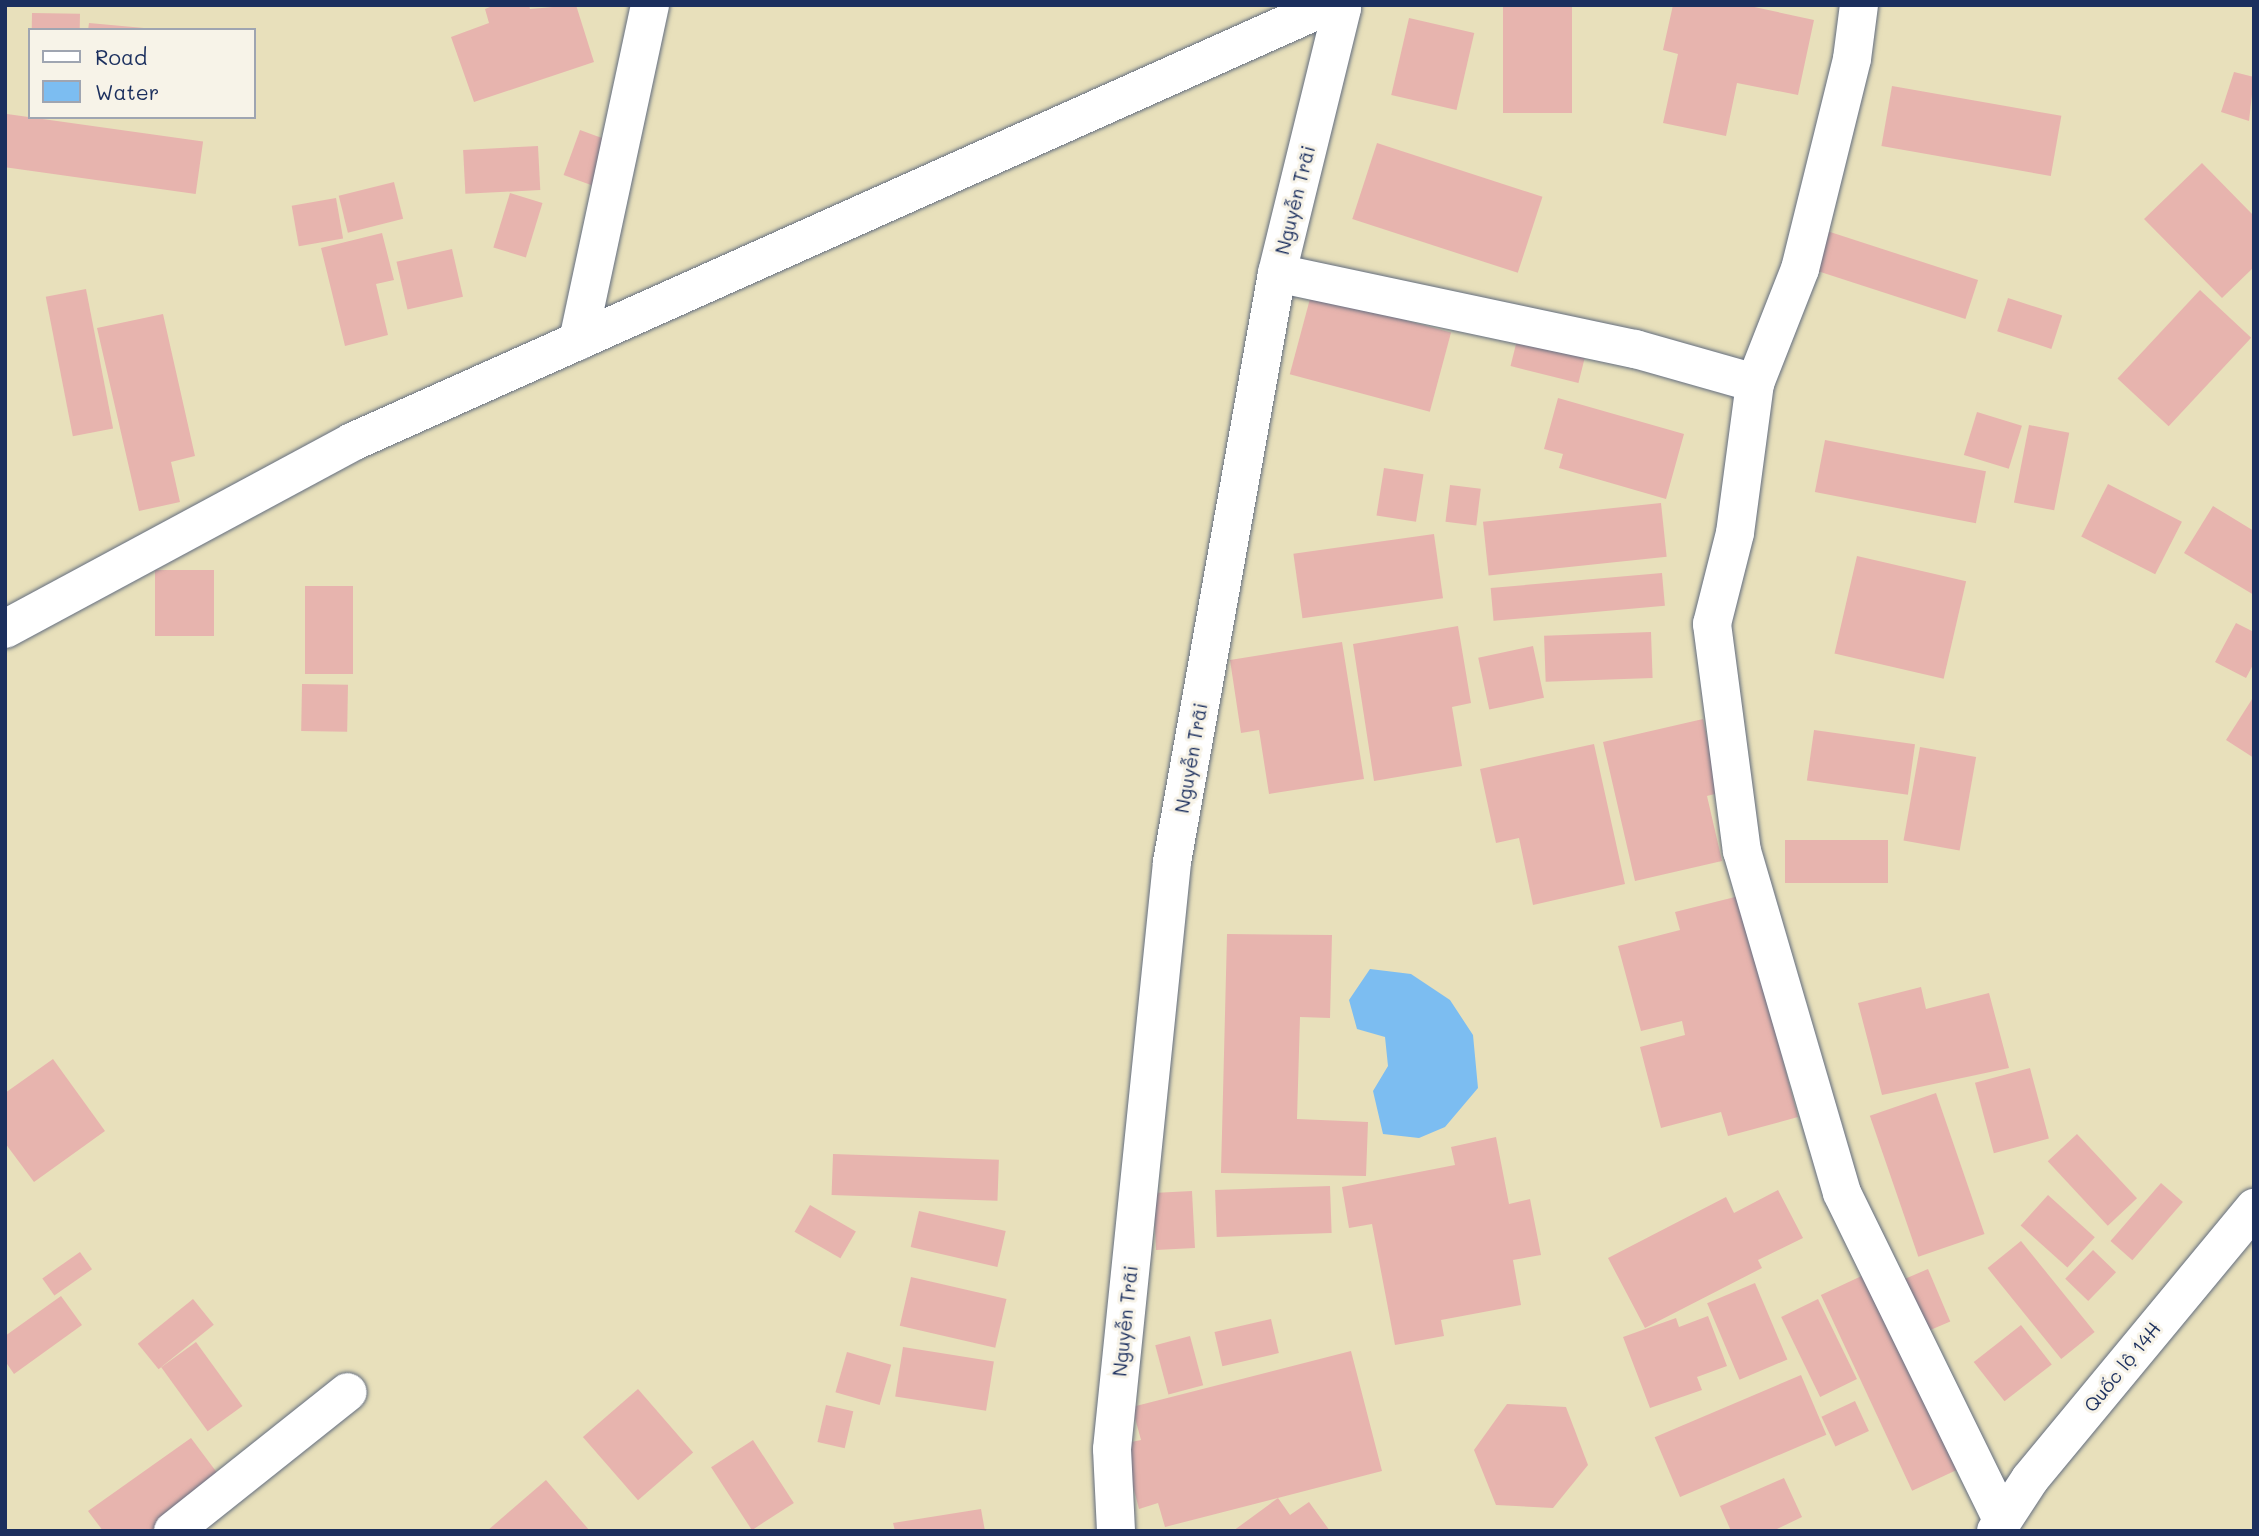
<!DOCTYPE html>
<meta charset="utf-8">
<style>
body{margin:0}
#map{position:relative;width:2259px;height:1536px;overflow:hidden;background:#e8e0bb;font-family:Mali,sans-serif}
div>[style]{position:absolute}
.water>*{inset:0;background:#7cbdf1}
.building>*{inset:0;background:#e7b4ae;transform-origin:0 0}
.roads{filter:drop-shadow(0 0 2px #636d7f) drop-shadow(0 0 2px #636d7f)}
.minor>*{height:38px;margin:-19px;padding:0 19px;transform-origin:19px;border-radius:19px;background:#fff}
.major>*{height:38px;margin:-19px;padding:0 19px;transform-origin:19px;border-radius:19px;background:#fff}
span{translate:-50% -50%;white-space:nowrap;text-align:center;line-height:1.15;-webkit-text-stroke:6px #f7f3e8;paint-order:stroke}
.street-label{font-size:19px;color:#1b2f5e}
.frame{position:absolute;inset:0;border:7px solid #1b2f5e;pointer-events:none}
.legend{position:absolute;left:28px;top:28px;width:228px;height:91px;box-sizing:border-box;background:#f7f3e8;border:2px solid #9fa5b1;margin:0;padding:9px 12px;list-style:none;font-size:21px;color:#1b2f5e}
.legend li{display:flex;align-items:center;gap:14px;height:35px}
.legend b{width:35px;border:2px solid #9fa5b1}
</style>
<div id="map">
<div class="water">
<i style="clip-path:polygon(1370px 969px,1411px 974px,1450px 1000px,1473px 1035px,1478px 1088px,1445px 1127px,1419px 1138px,1383px 1134px,1373px 1091px,1388px 1066px,1385px 1037px,1357px 1029px,1349px 1000px)"></i>
</div>
<div class="building">
<i style="clip-path:polygon(495px 5px,529px 5px,530px 9px,576px 5px,594px 62px,474px 102px,451px 37px,489px 23px,485px 9px)"></i>
<i style="left:1503px;top:5px;width:69px;height:108px"></i>
<i style="clip-path:polygon(1673px 5px,1745px 5px,1814px 20px,1798px 95px,1737px 83px,1726px 136px,1663px 123px,1678px 54px,1663px 50px)"></i>
<i style="left:32px;top:13px;width:48px;height:17px;rotate:1deg"></i>
<i style="left:1409px;top:18px;width:67px;height:79px;rotate:13deg"></i>
<i style="clip-path:polygon(89px 23px,144px 28px,143px 30px,88px 30px)"></i>
<i style="clip-path:polygon(2234px 72px,2254px 77px,2249px 121px,2221px 112px)"></i>
<i style="left:1892px;top:86px;width:172px;height:61px;rotate:10deg"></i>
<i style="left:7px;top:114px;width:198px;height:53px;rotate:8deg"></i>
<i style="left:580px;top:130px;width:35px;height:48px;rotate:20deg"></i>
<i style="left:1377px;top:143px;width:174px;height:80px;rotate:18deg"></i>
<i style="left:538px;top:146px;width:44px;height:75px;rotate:87deg"></i>
<i style="clip-path:polygon(2202px 163px,2254px 216px,2254px 267px,2222px 298px,2144px 219px)"></i>
<i style="left:394px;top:182px;width:38px;height:57px;rotate:76deg"></i>
<i style="left:510px;top:193px;width:34px;height:57px;rotate:17deg"></i>
<i style="left:336px;top:198px;width:41px;height:45px;rotate:80deg"></i>
<i style="left:1824px;top:230px;width:162px;height:41px;rotate:18deg"></i>
<i style="clip-path:polygon(382px 233px,394px 280px,376px 284px,388px 335px,345px 346px,321px 248px)"></i>
<i style="left:452px;top:249px;width:49px;height:57px;rotate:77deg"></i>
<i style="left:86px;top:289px;width:142px;height:41px;rotate:79deg"></i>
<i style="left:2200px;top:290px;width:70px;height:121px;rotate:43deg"></i>
<i style="left:1311px;top:295px;width:145px;height:82px;rotate:15deg"></i>
<i style="left:2008px;top:298px;width:57px;height:35px;rotate:18deg"></i>
<i style="clip-path:polygon(163px 314px,195px 456px,171px 462px,180px 502px,139px 511px,97px 328px)"></i>
<i style="left:1518px;top:336px;width:70px;height:31px;rotate:14deg"></i>
<i style="clip-path:polygon(1558px 398px,1684px 434px,1666px 499px,1559px 468px,1563px 454px,1544px 449px)"></i>
<i style="left:1977px;top:412px;width:47px;height:45px;rotate:17deg"></i>
<i style="left:2029px;top:425px;width:41px;height:79px;rotate:11deg"></i>
<i style="left:1825px;top:440px;width:164px;height:53px;rotate:11deg"></i>
<i style="left:1384px;top:468px;width:40px;height:48px;rotate:9deg"></i>
<i style="left:2108px;top:484px;width:83px;height:59px;rotate:27deg"></i>
<i style="left:1450px;top:485px;width:31px;height:37px;rotate:7deg"></i>
<i style="left:1661px;top:503px;width:54px;height:179px;rotate:84deg"></i>
<i style="clip-path:polygon(2213px 506px,2254px 531px,2254px 595px,2184px 553px)"></i>
<i style="left:1434px;top:534px;width:65px;height:142px;rotate:82deg"></i>
<i style="left:1857px;top:556px;width:112px;height:100px;rotate:13deg"></i>
<i style="left:155px;top:570px;width:59px;height:66px"></i>
<i style="left:1662px;top:573px;width:33px;height:172px;rotate:85deg"></i>
<i style="left:305px;top:586px;width:48px;height:88px"></i>
<i style="clip-path:polygon(2236px 623px,2254px 632px,2254px 663px,2246px 678px,2215px 662px)"></i>
<i style="clip-path:polygon(1458px 626px,1471px 703px,1452px 707px,1462px 766px,1374px 781px,1353px 644px)"></i>
<i style="left:1651px;top:632px;width:46px;height:107px;rotate:88deg"></i>
<i style="clip-path:polygon(1342px 642px,1364px 779px,1269px 794px,1259px 730px,1241px 733px,1230px 660px)"></i>
<i style="left:1533px;top:646px;width:53px;height:56px;rotate:78deg"></i>
<i style="left:302px;top:684px;width:46px;height:47px;rotate:1deg"></i>
<i style="clip-path:polygon(2254px 696px,2254px 758px,2226px 740px)"></i>
<i style="clip-path:polygon(1703px 719px,1719px 793px,1707px 796px,1722px 861px,1635px 881px,1603px 742px)"></i>
<i style="left:1814px;top:730px;width:102px;height:51px;rotate:8deg"></i>
<i style="clip-path:polygon(1594px 744px,1625px 884px,1533px 905px,1519px 838px,1496px 843px,1480px 769px)"></i>
<i style="left:1920px;top:747px;width:57px;height:95px;rotate:10deg"></i>
<i style="left:1888px;top:840px;width:43px;height:103px;rotate:90deg"></i>
<i style="clip-path:polygon(1739px 896px,1798px 1117px,1728px 1136px,1721px 1112px,1661px 1128px,1640px 1047px,1685px 1035px,1682px 1021px,1641px 1031px,1618px 946px,1680px 930px,1675px 912px)"></i>
<i style="clip-path:polygon(1227px 934px,1332px 935px,1330px 1018px,1300px 1017px,1297px 1119px,1368px 1122px,1366px 1176px,1221px 1173px)"></i>
<i style="clip-path:polygon(1921px 987px,1926px 1009px,1989px 993px,2009px 1068px,1882px 1095px,1858px 1003px)"></i>
<i style="clip-path:polygon(53px 1059px,105px 1131px,34px 1182px,5px 1143px,5px 1093px)"></i>
<i style="left:2030px;top:1068px;width:73px;height:57px;rotate:75deg"></i>
<i style="left:1936px;top:1093px;width:149px;height:70px;rotate:71deg"></i>
<i style="left:2077px;top:1134px;width:88px;height:40px;rotate:47deg"></i>
<i style="clip-path:polygon(1496px 1137px,1509px 1204px,1530px 1199px,1541px 1255px,1513px 1260px,1521px 1305px,1441px 1320px,1444px 1336px,1395px 1345px,1372px 1224px,1349px 1228px,1342px 1187px,1455px 1165px,1451px 1147px)"></i>
<i style="left:833px;top:1154px;width:166px;height:41px;rotate:2deg"></i>
<i style="left:2161px;top:1183px;width:29px;height:77px;rotate:41deg"></i>
<i style="left:1330px;top:1186px;width:47px;height:115px;rotate:88deg"></i>
<i style="clip-path:polygon(1778px 1190px,1803px 1238px,1758px 1260px,1762px 1268px,1645px 1328px,1608px 1258px,1726px 1197px,1734px 1213px)"></i>
<i style="left:1192px;top:1191px;width:57px;height:39px;rotate:87deg"></i>
<i style="left:2048px;top:1195px;width:63px;height:41px;rotate:42deg"></i>
<i style="left:810px;top:1205px;width:53px;height:31px;rotate:30deg"></i>
<i style="left:919px;top:1211px;width:89px;height:37px;rotate:13deg"></i>
<i style="left:2021px;top:1241px;width:117px;height:43px;rotate:51deg"></i>
<i style="left:2093px;top:1250px;width:32px;height:40px;rotate:44deg"></i>
<i style="left:80px;top:1252px;width:21px;height:46px;rotate:55deg"></i>
<i style="left:1928px;top:1269px;width:57px;height:35px;rotate:67deg"></i>
<i style="left:1868px;top:1273px;width:216px;height:52px;rotate:65deg"></i>
<i style="left:911px;top:1277px;width:98px;height:50px;rotate:13deg"></i>
<i style="left:1755px;top:1283px;width:83px;height:52px;rotate:67deg"></i>
<i style="clip-path:polygon(61px 1296px,82px 1325px,14px 1374px,5px 1361px,5px 1336px)"></i>
<i style="left:193px;top:1299px;width:33px;height:71px;rotate:51deg"></i>
<i style="left:1818px;top:1299px;width:89px;height:41px;rotate:64deg"></i>
<i style="clip-path:polygon(1708px 1316px,1727px 1366px,1697px 1377px,1702px 1390px,1650px 1408px,1623px 1337px,1676px 1318px,1679px 1327px)"></i>
<i style="left:1271px;top:1319px;width:35px;height:58px;rotate:77deg"></i>
<i style="left:2021px;top:1325px;width:50px;height:60px;rotate:52deg"></i>
<i style="left:1190px;top:1336px;width:51px;height:36px;rotate:75deg"></i>
<i style="left:196px;top:1342px;width:79px;height:43px;rotate:54deg"></i>
<i style="left:903px;top:1347px;width:92px;height:50px;rotate:9deg"></i>
<i style="clip-path:polygon(1351px 1351px,1382px 1471px,1165px 1527px,1158px 1503px,1139px 1509px,1122px 1444px,1141px 1440px,1132px 1407px)"></i>
<i style="left:847px;top:1352px;width:46px;height:42px;rotate:16deg"></i>
<i style="left:1801px;top:1375px;width:65px;height:159px;rotate:67deg"></i>
<i style="left:638px;top:1389px;width:84px;height:73px;rotate:49deg"></i>
<i style="left:1855px;top:1401px;width:33px;height:37px;rotate:65deg"></i>
<i style="clip-path:polygon(1507px 1404px,1566px 1407px,1588px 1465px,1553px 1508px,1496px 1505px,1474px 1450px)"></i>
<i style="left:826px;top:1405px;width:28px;height:38px;rotate:13deg"></i>
<i style="clip-path:polygon(191px 1438px,224px 1482px,155px 1531px,103px 1531px,88px 1511px)"></i>
<i style="left:753px;top:1440px;width:75px;height:50px;rotate:57deg"></i>
<i style="clip-path:polygon(1784px 1478px,1802px 1517px,1773px 1531px,1731px 1531px,1720px 1506px)"></i>
<i style="clip-path:polygon(546px 1480px,590px 1531px,487px 1531px)"></i>
<i style="clip-path:polygon(1278px 1498px,1290px 1515px,1309px 1502px,1330px 1531px,1233px 1531px)"></i>
<i style="clip-path:polygon(981px 1509px,985px 1531px,895px 1531px,893px 1523px)"></i>
</div>
<div class="roads">
<div class="minor">
<i style="left:1859px;top:5px;width:54px;rotate:97.4deg"></i>
<i style="left:1852px;top:59px;width:216px;rotate:103.9deg"></i>
<i style="left:1800px;top:269px;width:123px;rotate:111.5deg"></i>
<i style="left:1755px;top:383px;width:151px;rotate:97.6deg"></i>
<i style="left:1735px;top:533px;width:94px;rotate:104.2deg"></i>
<i style="left:1712px;top:624px;width:229px;rotate:82.5deg"></i>
<i style="left:1742px;top:851px;width:356px;rotate:73.7deg"></i>
<i style="left:1842px;top:1193px;width:364px;rotate:63.9deg"></i>
<i style="left:1277px;top:273px;width:366px;rotate:12deg"></i>
<i style="left:1635px;top:349px;width:125px;rotate:15.8deg"></i>
<i style="left:578px;top:341px;width:344px;rotate:-77.9deg"></i>
<i style="left:5px;top:629px;width:394px;rotate:-28.3deg"></i>
<i style="left:352px;top:442px;width:1070px;rotate:-24.1deg"></i>
<i style="left:173px;top:1531px;width:223px;rotate:-38.5deg"></i>
<i style="left:1116px;top:1531px;width:82px;rotate:-92.8deg"></i>
<i style="left:1112px;top:1449px;width:590px;rotate:-84.16deg"></i>
<i style="left:1172px;top:862px;width:598px;rotate:-79.89deg"></i>
<i style="left:1277px;top:273px;width:273px;rotate:-76.2deg"></i>
<i style="left:1342px;top:8px;width:13px;rotate:-167deg"></i>
</div>
<div class="major">
<i style="left:1996px;top:1531px;width:62px;rotate:-56.8deg"></i>
<i style="left:2030px;top:1479px;width:352px;rotate:-50.4deg"></i>
</div>
</div>
<div class="street-label">
<span style="left:1295px;top:200px;rotate:-76deg">Nguyễn Trãi</span>
<span style="left:1191px;top:758px;rotate:-80deg">Nguyễn Trãi</span>
<span style="left:1125px;top:1321px;rotate:-84deg">Nguyễn Trãi</span>
<span style="left:2122px;top:1367px;rotate:-51deg">Quốc lộ 14H</span>
</div>
<div class="frame"></div>
<ul class="legend">
<li><b style="height:9px;background:#fff"></b>Road</li>
<li><b style="height:19px;background:#7cbdf1"></b>Water</li>
</ul>
</div>
